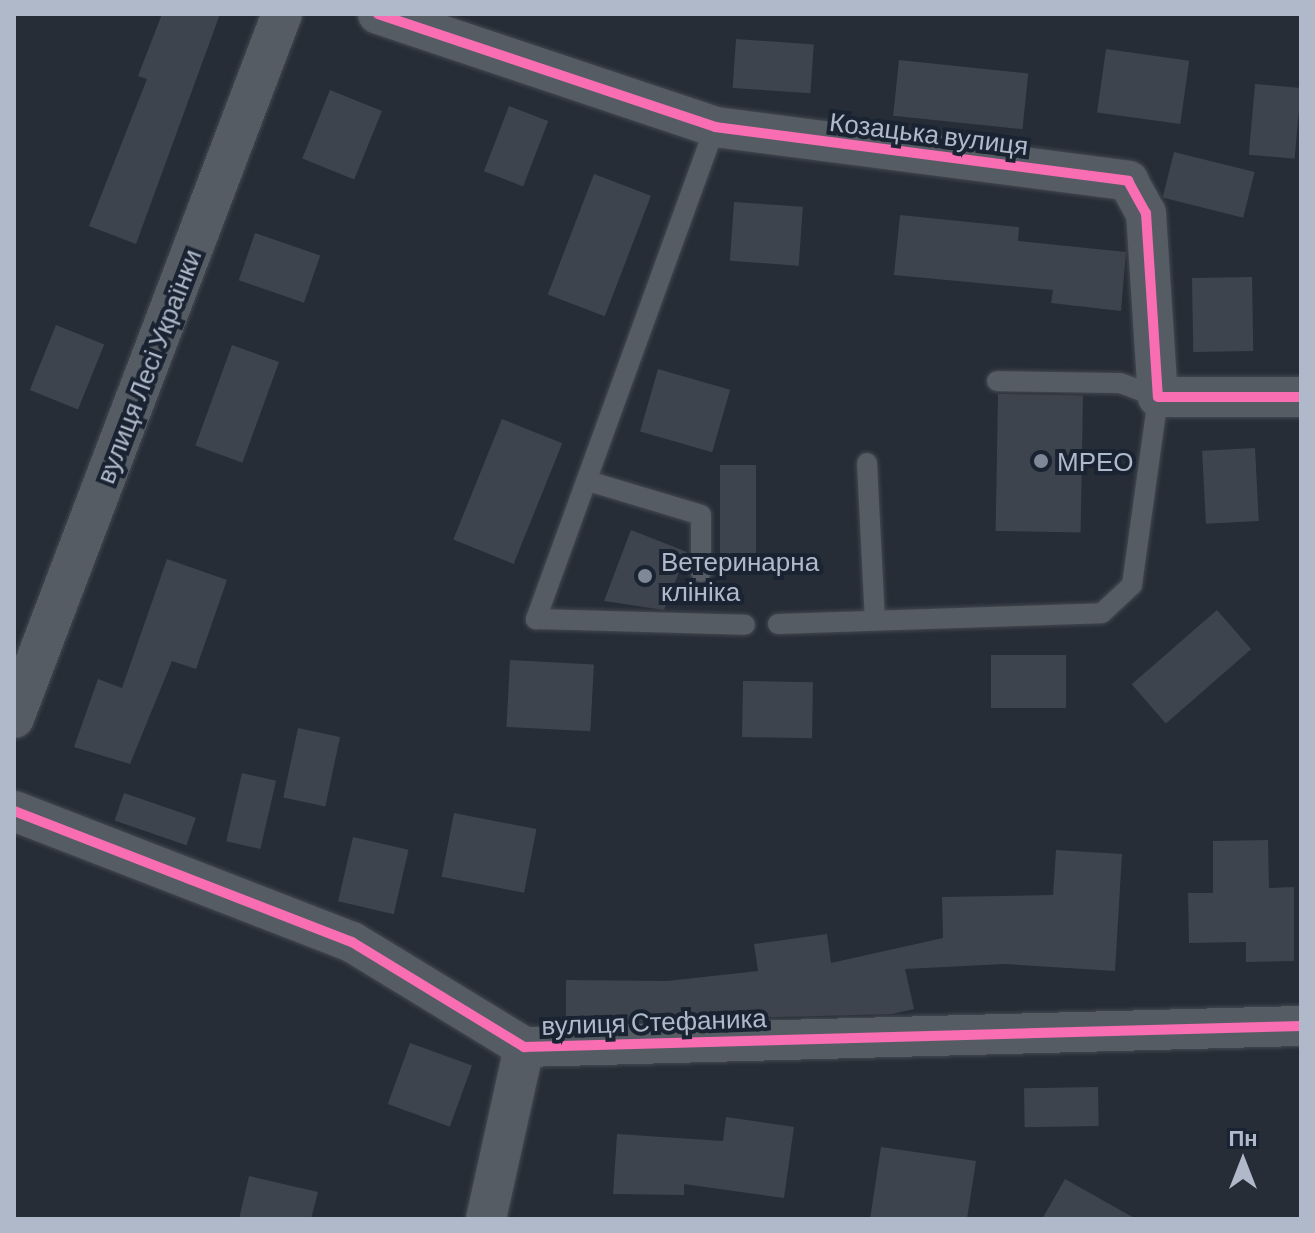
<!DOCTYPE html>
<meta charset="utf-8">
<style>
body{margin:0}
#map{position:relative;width:1315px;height:1233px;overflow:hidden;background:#262d37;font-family:Barlow,sans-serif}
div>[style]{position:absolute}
.building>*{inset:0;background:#3e444d;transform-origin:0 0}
.roads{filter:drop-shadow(0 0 2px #43484f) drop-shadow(0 0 2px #43484f)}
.service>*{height:20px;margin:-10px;padding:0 10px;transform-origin:10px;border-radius:10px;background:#565c64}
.minor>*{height:40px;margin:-20px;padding:0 20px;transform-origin:20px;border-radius:20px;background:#565c64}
.cycleway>*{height:10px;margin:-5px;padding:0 5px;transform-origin:5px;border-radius:5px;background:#f96db3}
.dots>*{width:22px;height:22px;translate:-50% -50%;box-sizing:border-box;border:4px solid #192331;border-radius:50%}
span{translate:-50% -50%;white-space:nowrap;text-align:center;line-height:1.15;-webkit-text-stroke:8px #192331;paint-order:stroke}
.street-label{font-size:26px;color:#afb9c9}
.poi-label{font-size:26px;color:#afb9c9}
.left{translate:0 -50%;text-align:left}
.frame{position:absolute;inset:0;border:16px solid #afb9c9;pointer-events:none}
.north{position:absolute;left:1203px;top:1121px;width:80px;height:80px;-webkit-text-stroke:6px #192331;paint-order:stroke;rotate:0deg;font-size:22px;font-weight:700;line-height:32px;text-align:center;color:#afb9c9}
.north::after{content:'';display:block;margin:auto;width:28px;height:36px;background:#afb9c9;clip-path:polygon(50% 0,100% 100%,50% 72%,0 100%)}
</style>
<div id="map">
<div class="building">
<i style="clip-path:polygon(162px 14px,220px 14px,136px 244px,89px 226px,147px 79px,138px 76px)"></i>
<i style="left:736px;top:39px;width:78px;height:49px;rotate:4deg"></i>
<i style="left:1106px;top:49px;width:84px;height:64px;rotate:8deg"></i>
<i style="left:899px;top:60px;width:130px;height:56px;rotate:6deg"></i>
<i style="left:1255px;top:84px;width:46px;height:71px;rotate:5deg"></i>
<i style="left:330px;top:90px;width:56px;height:74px;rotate:22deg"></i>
<i style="left:509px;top:106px;width:42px;height:70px;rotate:21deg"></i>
<i style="left:1174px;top:152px;width:83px;height:47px;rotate:14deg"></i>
<i style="left:594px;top:174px;width:61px;height:129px;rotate:21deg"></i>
<i style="left:734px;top:202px;width:69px;height:59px;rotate:4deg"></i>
<i style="clip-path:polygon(900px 215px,1019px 227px,1018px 241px,1126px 252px,1121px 311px,1051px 303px,1053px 290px,894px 275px)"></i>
<i style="left:255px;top:233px;width:69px;height:50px;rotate:19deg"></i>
<i style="left:1252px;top:277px;width:74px;height:60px;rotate:89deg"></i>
<i style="left:56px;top:325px;width:52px;height:70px;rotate:22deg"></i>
<i style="left:232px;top:345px;width:50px;height:107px;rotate:20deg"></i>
<i style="left:658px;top:369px;width:75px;height:65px;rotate:16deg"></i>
<i style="left:998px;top:394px;width:85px;height:137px;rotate:1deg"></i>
<i style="left:502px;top:419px;width:65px;height:130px;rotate:22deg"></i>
<i style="left:1255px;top:448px;width:73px;height:53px;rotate:87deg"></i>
<i style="left:756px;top:465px;width:90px;height:36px;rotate:90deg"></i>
<i style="clip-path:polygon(631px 530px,687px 552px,664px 610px,604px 601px)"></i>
<i style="clip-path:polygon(167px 559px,227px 580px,196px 669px,172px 661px,130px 764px,74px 747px,98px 679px,122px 688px)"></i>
<i style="left:1217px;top:610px;width:52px;height:113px;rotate:49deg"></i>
<i style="left:991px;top:655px;width:75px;height:53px"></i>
<i style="left:510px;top:660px;width:84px;height:67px;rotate:3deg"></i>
<i style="left:743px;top:681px;width:70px;height:56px;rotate:1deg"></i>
<i style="left:298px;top:728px;width:43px;height:71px;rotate:12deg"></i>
<i style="left:242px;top:773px;width:35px;height:70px;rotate:13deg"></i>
<i style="left:124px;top:793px;width:76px;height:29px;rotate:19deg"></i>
<i style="left:454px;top:813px;width:84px;height:65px;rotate:11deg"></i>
<i style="left:353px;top:837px;width:57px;height:66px;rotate:13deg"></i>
<i style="clip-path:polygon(1268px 840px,1269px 888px,1294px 887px,1294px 961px,1246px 962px,1246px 942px,1189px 943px,1188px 893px,1213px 893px,1213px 841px)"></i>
<i style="clip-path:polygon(1056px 850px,1122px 854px,1115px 971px,1005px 964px,905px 969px,914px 1009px,892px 1014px,566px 1023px,566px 980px,667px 981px,758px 971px,754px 944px,827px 934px,831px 963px,943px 938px,942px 897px,1053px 895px)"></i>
<i style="left:410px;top:1043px;width:66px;height:65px;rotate:20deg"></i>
<i style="left:1098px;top:1087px;width:39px;height:74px;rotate:89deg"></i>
<i style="clip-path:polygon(726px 1117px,794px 1127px,784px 1198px,684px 1184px,684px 1195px,613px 1194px,617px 1134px,723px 1141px)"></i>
<i style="clip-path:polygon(881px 1147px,976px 1161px,967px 1219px,870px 1219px)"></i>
<i style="clip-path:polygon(249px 1176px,318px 1192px,311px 1219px,239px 1219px)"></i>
<i style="clip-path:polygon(1065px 1179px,1136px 1219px,1042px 1219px)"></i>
</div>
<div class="roads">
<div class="service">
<i style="left:715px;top:127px;width:524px;rotate:109.99deg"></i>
<i style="left:536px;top:619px;width:209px;rotate:1.6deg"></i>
<i style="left:867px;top:463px;width:158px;rotate:87.1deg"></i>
<i style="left:588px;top:481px;width:118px;rotate:16.7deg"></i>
<i style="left:701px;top:515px;width:57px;rotate:90deg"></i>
<i style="left:778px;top:624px;width:324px;rotate:-1.9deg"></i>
<i style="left:1102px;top:613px;width:41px;rotate:-43deg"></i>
<i style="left:1132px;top:585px;width:190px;rotate:-82.1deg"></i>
<i style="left:1158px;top:397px;width:40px;rotate:-159.8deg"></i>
<i style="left:1120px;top:383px;width:123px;rotate:-179.1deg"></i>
</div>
<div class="minor">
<i style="left:378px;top:14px;width:355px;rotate:18.5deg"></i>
<i style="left:715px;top:127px;width:417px;rotate:7.4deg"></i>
<i style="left:1128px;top:181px;width:37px;rotate:61deg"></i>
<i style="left:1146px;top:213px;width:184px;rotate:86.3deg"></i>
<i style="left:1158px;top:397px;width:143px"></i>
<i style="left:14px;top:718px;width:753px;rotate:-69.16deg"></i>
<i style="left:14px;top:811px;width:362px;rotate:21.2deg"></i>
<i style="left:352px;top:942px;width:202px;rotate:31.4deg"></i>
<i style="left:524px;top:1047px;width:777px;rotate:-1.55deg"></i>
<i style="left:486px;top:1219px;width:176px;rotate:-77.5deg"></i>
</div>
</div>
<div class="cycleway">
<i style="left:378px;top:14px;width:355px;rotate:18.5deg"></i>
<i style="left:715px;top:127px;width:417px;rotate:7.4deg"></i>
<i style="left:1128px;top:181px;width:37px;rotate:61deg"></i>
<i style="left:1146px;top:213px;width:184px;rotate:86.3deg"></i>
<i style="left:1158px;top:397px;width:143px"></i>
<i style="left:14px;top:811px;width:362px;rotate:21.2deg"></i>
<i style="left:352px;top:942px;width:202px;rotate:31.4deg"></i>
<i style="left:524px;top:1047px;width:777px;rotate:-1.55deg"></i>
</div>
<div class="dots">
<i style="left:1041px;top:461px;background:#7f8896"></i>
<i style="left:645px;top:576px;background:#7f8896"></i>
</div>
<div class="street-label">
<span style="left:929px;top:133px;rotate:7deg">Козацька вулиця</span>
<span style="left:148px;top:366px;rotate:-69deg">вулиця Лесі Українки</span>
<span style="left:654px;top:1021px;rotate:-2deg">вулиця Стефаника</span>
</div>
<div class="poi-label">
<span class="left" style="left:1057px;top:461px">МРЕО</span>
<span class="left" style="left:661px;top:576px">Ветеринарна<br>клініка</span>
</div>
<div class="frame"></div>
<div class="north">Пн</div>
</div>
